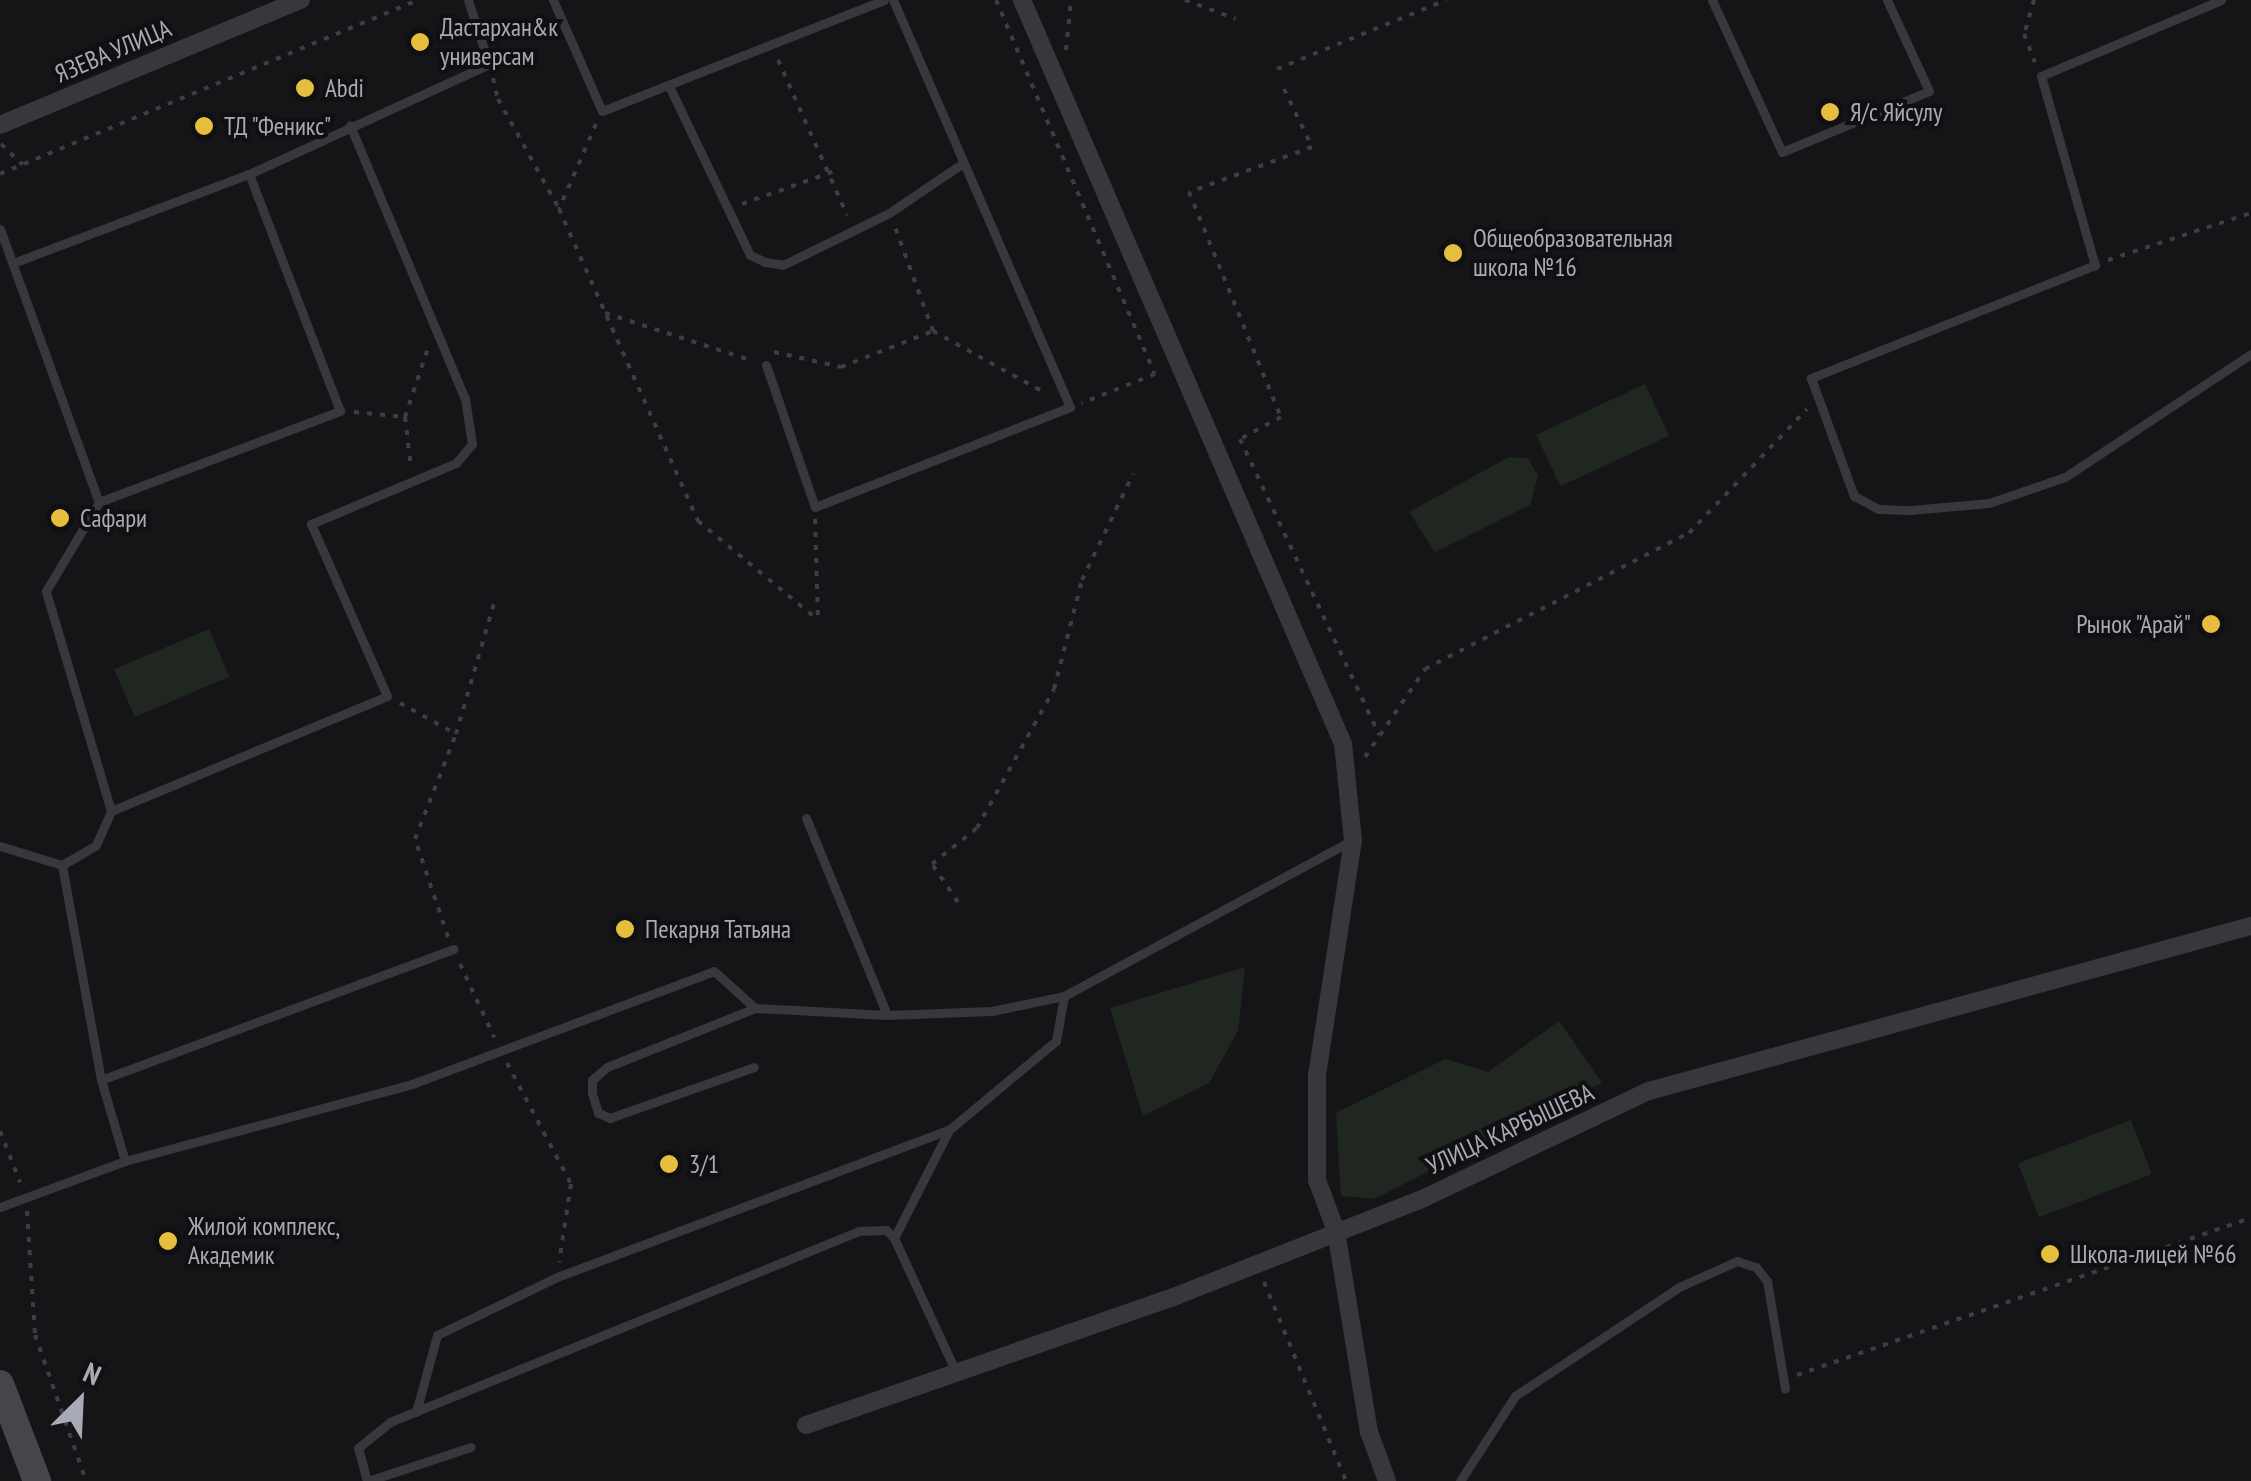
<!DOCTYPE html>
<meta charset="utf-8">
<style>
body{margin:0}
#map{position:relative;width:2251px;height:1481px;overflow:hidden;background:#151517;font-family:"PT Sans Narrow",sans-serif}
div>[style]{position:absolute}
.green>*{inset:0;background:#202721;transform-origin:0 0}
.path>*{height:4px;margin-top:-2px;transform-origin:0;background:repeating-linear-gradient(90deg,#3d3e43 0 5px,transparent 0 13px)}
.service>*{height:9px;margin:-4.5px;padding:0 4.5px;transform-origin:4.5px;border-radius:4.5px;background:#37373c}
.minor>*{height:18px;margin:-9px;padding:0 9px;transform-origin:9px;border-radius:9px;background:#37373c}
.secondary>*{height:28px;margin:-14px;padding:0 14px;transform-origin:14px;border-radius:14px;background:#45464c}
.dots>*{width:28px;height:28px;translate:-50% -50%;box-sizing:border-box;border:5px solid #101012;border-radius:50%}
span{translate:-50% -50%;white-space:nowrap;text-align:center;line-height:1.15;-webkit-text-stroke:8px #101012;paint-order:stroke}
.poi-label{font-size:25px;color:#a8abb6}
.left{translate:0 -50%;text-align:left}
.right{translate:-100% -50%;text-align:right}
.street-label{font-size:25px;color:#a8abb6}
.north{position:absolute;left:30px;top:1351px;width:100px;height:100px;-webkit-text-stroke:8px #101012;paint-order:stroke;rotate:24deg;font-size:28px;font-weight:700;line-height:40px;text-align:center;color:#a8abb6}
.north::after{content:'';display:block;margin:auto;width:35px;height:45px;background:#a8abb6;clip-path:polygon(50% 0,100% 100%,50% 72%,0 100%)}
</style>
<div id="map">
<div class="green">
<i style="left:1645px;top:384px;width:57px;height:120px;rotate:65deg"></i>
<i style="clip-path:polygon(1509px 457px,1528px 458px,1538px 476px,1530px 505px,1435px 552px,1409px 512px)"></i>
<i style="left:209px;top:629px;width:52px;height:103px;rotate:67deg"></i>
<i style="clip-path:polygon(1245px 967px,1238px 1031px,1209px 1083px,1143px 1116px,1110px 1008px)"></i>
<i style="clip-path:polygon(1559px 1021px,1602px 1083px,1374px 1199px,1341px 1196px,1336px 1113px,1445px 1059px,1488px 1072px)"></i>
<i style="left:2131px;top:1120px;width:58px;height:121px;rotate:69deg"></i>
</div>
<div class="path">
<i style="left:996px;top:0;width:406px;rotate:67deg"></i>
<i style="left:1155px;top:374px;width:79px;rotate:158.3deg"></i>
<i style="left:1185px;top:0;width:54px;rotate:20.4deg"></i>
<i style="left:2034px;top:0;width:35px;rotate:106deg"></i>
<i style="left:2024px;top:34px;width:30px;rotate:69deg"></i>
<i style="left:1066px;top:50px;width:50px;rotate:-84.3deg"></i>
<i style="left:778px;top:60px;width:170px;rotate:66deg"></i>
<i style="left:1277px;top:69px;width:183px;rotate:-22.2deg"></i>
<i style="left:493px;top:78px;width:22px;rotate:77deg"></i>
<i style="left:498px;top:99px;width:124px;rotate:60.9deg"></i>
<i style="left:1284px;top:89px;width:64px;rotate:64.2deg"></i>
<i style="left:1312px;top:147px;width:131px;rotate:159.9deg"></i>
<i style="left:1189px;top:192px;width:243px;rotate:67.8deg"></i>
<i style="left:1281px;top:417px;width:47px;rotate:151.8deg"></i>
<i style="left:1240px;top:439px;width:327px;rotate:64.8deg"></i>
<i style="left:596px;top:124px;width:93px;rotate:113.5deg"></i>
<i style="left:559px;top:209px;width:342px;rotate:66deg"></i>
<i style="left:698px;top:521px;width:156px;rotate:39.5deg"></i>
<i style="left:1px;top:144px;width:30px;rotate:44deg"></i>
<i style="left:0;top:174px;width:454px;rotate:-22.6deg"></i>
<i style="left:742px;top:204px;width:96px;rotate:-19.6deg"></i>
<i style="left:2108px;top:260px;width:151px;rotate:-18.2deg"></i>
<i style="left:605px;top:313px;width:156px;rotate:18deg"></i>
<i style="left:933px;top:331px;width:130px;rotate:28.9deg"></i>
<i style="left:774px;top:352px;width:69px;rotate:12.6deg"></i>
<i style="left:841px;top:367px;width:99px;rotate:-21.4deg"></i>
<i style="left:933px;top:331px;width:111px;rotate:-110.1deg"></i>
<i style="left:354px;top:412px;width:51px;rotate:5.6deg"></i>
<i style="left:405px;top:417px;width:70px;rotate:-71.6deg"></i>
<i style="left:405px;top:417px;width:50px;rotate:83.2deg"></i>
<i style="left:815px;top:519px;width:101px;rotate:88.3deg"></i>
<i style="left:400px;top:703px;width:64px;rotate:29deg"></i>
<i style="left:1365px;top:757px;width:107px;rotate:-55.7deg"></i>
<i style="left:1425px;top:669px;width:297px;rotate:-27.3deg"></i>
<i style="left:1689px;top:533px;width:171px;rotate:-46.4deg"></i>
<i style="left:958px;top:902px;width:46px;rotate:-124.4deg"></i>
<i style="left:932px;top:864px;width:58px;rotate:-38.7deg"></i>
<i style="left:977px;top:828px;width:159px;rotate:-61deg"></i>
<i style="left:1054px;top:689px;width:113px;rotate:-75.6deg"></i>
<i style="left:1082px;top:580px;width:118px;rotate:-64.3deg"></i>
<i style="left:448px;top:937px;width:103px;rotate:-108.6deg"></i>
<i style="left:415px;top:839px;width:113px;rotate:-68.7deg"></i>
<i style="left:456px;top:734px;width:140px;rotate:-73.8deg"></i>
<i style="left:460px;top:964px;width:81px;rotate:65deg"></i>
<i style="left:507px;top:1063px;width:137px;rotate:62.1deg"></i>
<i style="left:571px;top:1184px;width:79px;rotate:98.7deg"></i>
<i style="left:0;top:1131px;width:55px;rotate:68.6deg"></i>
<i style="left:27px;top:1211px;width:124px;rotate:86.3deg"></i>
<i style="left:35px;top:1335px;width:155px;rotate:70.7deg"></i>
<i style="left:1264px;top:1282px;width:215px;rotate:67.6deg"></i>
<i style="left:1797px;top:1375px;width:480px;rotate:-19.1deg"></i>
</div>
<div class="service">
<i style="left:553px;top:0;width:121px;rotate:66.2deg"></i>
<i style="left:602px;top:111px;width:303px;rotate:-21.5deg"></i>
<i style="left:1712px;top:0;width:167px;rotate:65.3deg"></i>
<i style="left:1782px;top:152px;width:159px;rotate:-22.5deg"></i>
<i style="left:1929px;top:91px;width:100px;rotate:-114.8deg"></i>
<i style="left:2221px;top:0;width:195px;rotate:157.1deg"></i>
<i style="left:2041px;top:76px;width:197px;rotate:74.1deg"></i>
<i style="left:2095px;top:265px;width:306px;rotate:158.3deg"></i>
<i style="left:1811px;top:378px;width:126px;rotate:70deg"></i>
<i style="left:1854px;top:496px;width:27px;rotate:28deg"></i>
<i style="left:1878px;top:509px;width:33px;rotate:2deg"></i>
<i style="left:1911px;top:510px;width:78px;rotate:-5.1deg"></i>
<i style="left:1989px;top:503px;width:80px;rotate:-18.9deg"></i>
<i style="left:2065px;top:477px;width:223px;rotate:-33.5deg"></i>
<i style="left:670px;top:88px;width:185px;rotate:64.4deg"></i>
<i style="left:750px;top:255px;width:17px;rotate:25deg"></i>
<i style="left:765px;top:262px;width:18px;rotate:9deg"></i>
<i style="left:783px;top:265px;width:118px;rotate:-26.1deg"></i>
<i style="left:889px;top:213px;width:89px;rotate:-34deg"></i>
<i style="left:0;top:229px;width:290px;rotate:70.1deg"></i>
<i style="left:13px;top:263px;width:252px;rotate:-20.7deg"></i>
<i style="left:249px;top:174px;width:264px;rotate:-24.6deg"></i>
<i style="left:489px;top:64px;width:67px;rotate:-108.2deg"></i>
<i style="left:766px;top:365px;width:150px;rotate:71deg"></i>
<i style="left:815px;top:507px;width:274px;rotate:-21.4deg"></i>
<i style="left:1070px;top:407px;width:444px;rotate:-113.5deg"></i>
<i style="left:111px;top:811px;width:299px;rotate:-22.6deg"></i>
<i style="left:387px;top:696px;width:188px;rotate:-113.8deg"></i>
<i style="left:311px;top:524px;width:157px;rotate:-22.8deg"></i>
<i style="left:456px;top:463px;width:25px;rotate:-50deg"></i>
<i style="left:472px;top:444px;width:46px;rotate:-98.8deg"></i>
<i style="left:465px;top:399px;width:297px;rotate:-112.8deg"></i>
<i style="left:806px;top:818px;width:213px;rotate:67.6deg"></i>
<i style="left:0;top:846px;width:65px;rotate:17deg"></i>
<i style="left:754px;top:1067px;width:153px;rotate:160.5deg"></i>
<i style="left:610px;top:1118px;width:13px;rotate:-157deg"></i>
<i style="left:598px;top:1113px;width:21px;rotate:-107deg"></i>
<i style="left:592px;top:1093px;width:13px;rotate:-90deg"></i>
<i style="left:592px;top:1080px;width:20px;rotate:-41deg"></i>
<i style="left:607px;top:1067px;width:159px;rotate:-21.7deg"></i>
<i style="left:101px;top:1080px;width:376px;rotate:-20.4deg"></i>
<i style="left:125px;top:1161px;width:84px;rotate:-106.5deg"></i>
<i style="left:101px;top:1080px;width:219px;rotate:-100.3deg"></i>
<i style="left:62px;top:865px;width:39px;rotate:-30deg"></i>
<i style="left:96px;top:845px;width:37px;rotate:-66deg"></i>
<i style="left:111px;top:811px;width:229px;rotate:-106.5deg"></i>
<i style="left:46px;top:591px;width:104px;rotate:-59.2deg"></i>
<i style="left:99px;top:502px;width:258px;rotate:-20.7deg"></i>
<i style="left:340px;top:411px;width:254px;rotate:-111deg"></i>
<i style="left:0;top:1207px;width:133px;rotate:-20.2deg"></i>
<i style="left:125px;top:1161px;width:297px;rotate:-15deg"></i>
<i style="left:412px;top:1084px;width:322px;rotate:-20.5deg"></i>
<i style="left:714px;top:971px;width:55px;rotate:42.1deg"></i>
<i style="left:755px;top:1008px;width:132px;rotate:3deg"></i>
<i style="left:887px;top:1015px;width:105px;rotate:-2.2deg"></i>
<i style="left:992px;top:1011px;width:74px;rotate:-11.8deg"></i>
<i style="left:1064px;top:996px;width:328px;rotate:-28.4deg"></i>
<i style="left:894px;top:1238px;width:121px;rotate:-63deg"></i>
<i style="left:416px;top:1412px;width:80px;rotate:-74.7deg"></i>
<i style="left:437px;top:1335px;width:133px;rotate:-25.8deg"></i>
<i style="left:557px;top:1277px;width:419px;rotate:-20.6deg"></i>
<i style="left:949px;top:1130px;width:139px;rotate:-39.8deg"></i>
<i style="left:1056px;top:1041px;width:46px;rotate:-79.9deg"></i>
<i style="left:367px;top:1481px;width:34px;rotate:-105deg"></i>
<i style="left:358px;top:1448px;width:41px;rotate:-39.1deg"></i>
<i style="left:390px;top:1422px;width:506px;rotate:-22.16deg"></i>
<i style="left:859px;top:1231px;width:27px;rotate:-2deg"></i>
<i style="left:886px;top:1230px;width:11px;rotate:45deg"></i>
<i style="left:894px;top:1238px;width:148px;rotate:65.2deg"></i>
<i style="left:368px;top:1481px;width:108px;rotate:-18.3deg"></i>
<i style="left:1460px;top:1481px;width:101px;rotate:-57.1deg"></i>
<i style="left:1515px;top:1396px;width:197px;rotate:-33.6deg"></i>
<i style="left:1679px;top:1287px;width:64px;rotate:-24.1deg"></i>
<i style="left:1737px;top:1261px;width:20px;rotate:18deg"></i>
<i style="left:1756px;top:1267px;width:18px;rotate:52deg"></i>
<i style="left:1767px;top:1281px;width:109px;rotate:80.5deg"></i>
</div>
<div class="minor">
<i style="left:1022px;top:0;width:810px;rotate:66.66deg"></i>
<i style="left:1343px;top:744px;width:97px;rotate:84.1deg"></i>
<i style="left:1353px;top:840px;width:238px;rotate:98.7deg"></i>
<i style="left:1317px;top:1075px;width:105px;rotate:90deg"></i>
<i style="left:1317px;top:1180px;width:54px;rotate:69.6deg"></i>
<i style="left:1336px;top:1231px;width:204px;rotate:80.7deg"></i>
<i style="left:1369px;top:1432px;width:52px;rotate:69.8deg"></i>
<i style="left:0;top:125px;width:326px;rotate:-22.6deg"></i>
<i style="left:806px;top:1425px;width:392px;rotate:-19.2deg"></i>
<i style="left:1176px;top:1296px;width:262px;rotate:-21.5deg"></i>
<i style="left:1420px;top:1200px;width:254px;rotate:-25.5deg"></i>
<i style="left:1649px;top:1091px;width:624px;rotate:-15.33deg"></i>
</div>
<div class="secondary">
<i style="left:0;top:1384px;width:104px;rotate:69.1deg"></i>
</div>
<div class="dots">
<i style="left:420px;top:42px;background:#e6be3e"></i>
<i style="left:305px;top:88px;background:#e6be3e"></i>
<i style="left:1830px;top:112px;background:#e6be3e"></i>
<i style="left:204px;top:126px;background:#e6be3e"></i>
<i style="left:1453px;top:253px;background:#e6be3e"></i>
<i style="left:60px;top:518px;background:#e6be3e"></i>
<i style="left:2211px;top:624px;background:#e6be3e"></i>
<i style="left:625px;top:929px;background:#e6be3e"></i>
<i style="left:669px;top:1164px;background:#e6be3e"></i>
<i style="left:168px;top:1241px;background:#e6be3e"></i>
<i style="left:2050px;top:1254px;background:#e6be3e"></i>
</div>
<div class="poi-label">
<span class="left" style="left:440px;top:42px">Дастархан&amp;к<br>универсам</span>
<span class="left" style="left:325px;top:88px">Abdi</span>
<span class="left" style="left:1850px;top:112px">Я/c Яйсулу</span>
<span class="left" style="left:224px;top:126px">ТД "Феникс"</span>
<span class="left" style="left:1473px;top:253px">Общеобразовательная<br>школа №16</span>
<span class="left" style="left:80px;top:518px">Сафари</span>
<span class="right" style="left:2191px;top:624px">Рынок "Арай"</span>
<span class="left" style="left:645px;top:929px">Пекарня Татьяна</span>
<span class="left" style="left:689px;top:1164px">3/1</span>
<span class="left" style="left:188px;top:1241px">Жилой комплекс,<br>Академик</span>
<span class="left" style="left:2070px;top:1254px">Школа-лицей №66</span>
</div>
<div class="street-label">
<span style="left:113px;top:51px;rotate:-23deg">ЯЗЕВА УЛИЦА</span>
<span style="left:1510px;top:1129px;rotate:-25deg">УЛИЦА КАРБЫШЕВА</span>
</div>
<div class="north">N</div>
</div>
